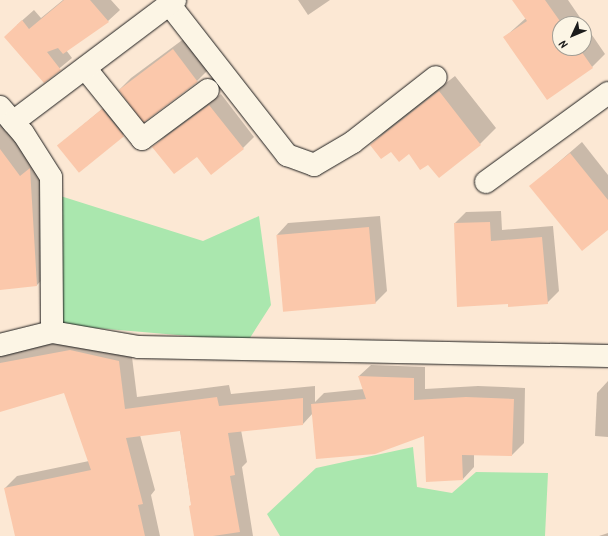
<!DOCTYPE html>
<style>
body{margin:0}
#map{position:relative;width:608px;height:536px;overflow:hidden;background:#fce8d4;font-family:Kalam,sans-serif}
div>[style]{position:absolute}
.green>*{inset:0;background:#aae7ae}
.shadow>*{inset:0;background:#0003}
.building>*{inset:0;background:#fbc8ab;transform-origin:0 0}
.roads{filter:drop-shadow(0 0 1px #1c1c1c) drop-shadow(0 0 1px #1c1c1c)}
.minor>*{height:22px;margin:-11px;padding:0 11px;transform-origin:11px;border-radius:11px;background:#fcf5e5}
span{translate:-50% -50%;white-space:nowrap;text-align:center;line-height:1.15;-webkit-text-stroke:3.5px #fcf5e5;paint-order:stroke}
.north{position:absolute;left:552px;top:16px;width:40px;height:40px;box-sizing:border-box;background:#fcf5e5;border:1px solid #a29e95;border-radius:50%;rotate:226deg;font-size:11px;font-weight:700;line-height:16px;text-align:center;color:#1c1c1c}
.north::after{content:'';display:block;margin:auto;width:14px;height:18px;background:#1c1c1c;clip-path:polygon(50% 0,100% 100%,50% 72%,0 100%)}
</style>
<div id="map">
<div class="green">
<i style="clip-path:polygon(51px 193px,203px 241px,259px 216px,271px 305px,248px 341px,60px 325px)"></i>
<i style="clip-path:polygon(413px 447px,417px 487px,452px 493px,476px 472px,548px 473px,545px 536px,280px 536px,267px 514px,316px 468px)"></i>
</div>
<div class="shadow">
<i style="clip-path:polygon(63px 0,111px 0,120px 10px,108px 21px,66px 50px,72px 58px,44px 81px,17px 25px,34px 10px,41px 18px)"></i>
<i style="clip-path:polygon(298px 0,330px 0,308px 15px)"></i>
<i style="clip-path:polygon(evenodd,513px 0,568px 0,605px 54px,592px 67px,505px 37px,526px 18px,513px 0,560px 24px,584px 24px,584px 48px,560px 48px,560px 24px)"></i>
<i style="clip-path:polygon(185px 38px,208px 70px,197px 81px,120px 89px,131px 78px)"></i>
<i style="clip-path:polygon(455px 76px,496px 128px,480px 144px,428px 163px,409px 153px,391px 151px,371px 145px,387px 129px)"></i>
<i style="clip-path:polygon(221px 94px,254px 137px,243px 148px,197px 156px,154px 147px,165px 136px)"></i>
<i style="clip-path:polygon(114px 99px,134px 124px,123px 135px,58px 146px)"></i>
<i style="clip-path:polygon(0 116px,44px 154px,51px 270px,37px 285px,0 289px)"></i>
<i style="clip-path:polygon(582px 142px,608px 175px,608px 229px,531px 186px)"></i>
<i style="clip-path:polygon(501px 211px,502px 230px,553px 226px,559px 291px,547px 303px,509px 303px,455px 223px,466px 212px)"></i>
<i style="clip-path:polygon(380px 216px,387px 291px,375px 303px,277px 235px,288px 223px)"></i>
<i style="clip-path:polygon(82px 338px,131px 349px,137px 397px,229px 385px,231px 394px,315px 386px,315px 402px,324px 393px,364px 389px,359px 376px,371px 365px,425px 367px,425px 389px,478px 386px,525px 388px,524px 443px,512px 455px,474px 454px,474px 467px,463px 479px,425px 434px,313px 413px,303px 424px,241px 430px,247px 462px,242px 467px,253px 536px,196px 536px,180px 429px,140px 435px,155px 490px,151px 495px,160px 536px,16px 536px,5px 488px,17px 476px,89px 461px,65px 392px,0 411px,0 353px)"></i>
<i style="clip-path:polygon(608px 381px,608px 437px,595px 436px,597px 393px)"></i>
<i style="clip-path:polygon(608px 533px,608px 536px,599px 536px)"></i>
</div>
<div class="building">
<i style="clip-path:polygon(64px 0,90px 0,109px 22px,63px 54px,58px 48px,47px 52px,61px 70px,44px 83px,4px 37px,22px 20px,29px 29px)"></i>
<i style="clip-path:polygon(512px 0,545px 0,562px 24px,560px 24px,560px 48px,579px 48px,593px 68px,547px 100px,503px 37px,527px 21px)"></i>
<i style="left:173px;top:49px;width:41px;height:68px;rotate:53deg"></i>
<i style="clip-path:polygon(439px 91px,481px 145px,439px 178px,428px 165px,420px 170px,409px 154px,399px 162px,391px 152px,381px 159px,370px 145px)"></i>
<i style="clip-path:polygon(209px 105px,244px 149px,211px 175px,197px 157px,174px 174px,152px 147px)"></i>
<i style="left:102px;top:109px;width:35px;height:58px;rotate:51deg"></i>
<i style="clip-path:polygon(0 149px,20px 176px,30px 168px,37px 286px,0 290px)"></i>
<i style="clip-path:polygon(570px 153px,608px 200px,608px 230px,582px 251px,529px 186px)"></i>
<i style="clip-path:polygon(490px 222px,491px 241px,542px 237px,548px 304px,508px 307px,508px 304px,457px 307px,454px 223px)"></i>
<i style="left:369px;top:227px;width:77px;height:93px;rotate:85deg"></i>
<i style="clip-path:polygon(70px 350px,119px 361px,125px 409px,217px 397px,219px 406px,303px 398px,303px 425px,228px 433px,235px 475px,230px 476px,240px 532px,213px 536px,194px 536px,189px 506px,191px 505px,180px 431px,126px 438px,143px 504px,138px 505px,145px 536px,15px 536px,4px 488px,91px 470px,64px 393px,0 412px,0 363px)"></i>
<i style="clip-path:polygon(358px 376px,414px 378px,414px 400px,466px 397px,514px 399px,512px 456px,462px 455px,463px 480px,426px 482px,424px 436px,375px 454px,316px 459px,311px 404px,366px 399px)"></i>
</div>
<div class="roads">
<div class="minor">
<i style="left:169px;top:4px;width:192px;rotate:52deg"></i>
<i style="left:287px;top:155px;width:29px;rotate:20deg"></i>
<i style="left:314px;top:165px;width:45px;rotate:-30.5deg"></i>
<i style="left:353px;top:142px;width:105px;rotate:-38.1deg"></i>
<i style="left:85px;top:68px;width:91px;rotate:51.2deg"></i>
<i style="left:142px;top:139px;width:82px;rotate:-36.6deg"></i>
<i style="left:0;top:107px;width:35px;rotate:49deg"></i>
<i style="left:23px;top:133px;width:52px;rotate:57.5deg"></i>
<i style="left:51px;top:177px;width:155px;rotate:89.6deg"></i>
<i style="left:13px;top:122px;width:203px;rotate:-37deg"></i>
<i style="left:486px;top:182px;width:151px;rotate:-36.1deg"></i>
<i style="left:0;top:345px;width:54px;rotate:-14deg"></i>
<i style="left:52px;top:332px;width:88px;rotate:9.8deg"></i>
<i style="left:139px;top:347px;width:469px;rotate:1.1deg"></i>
</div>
</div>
<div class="north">N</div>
</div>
